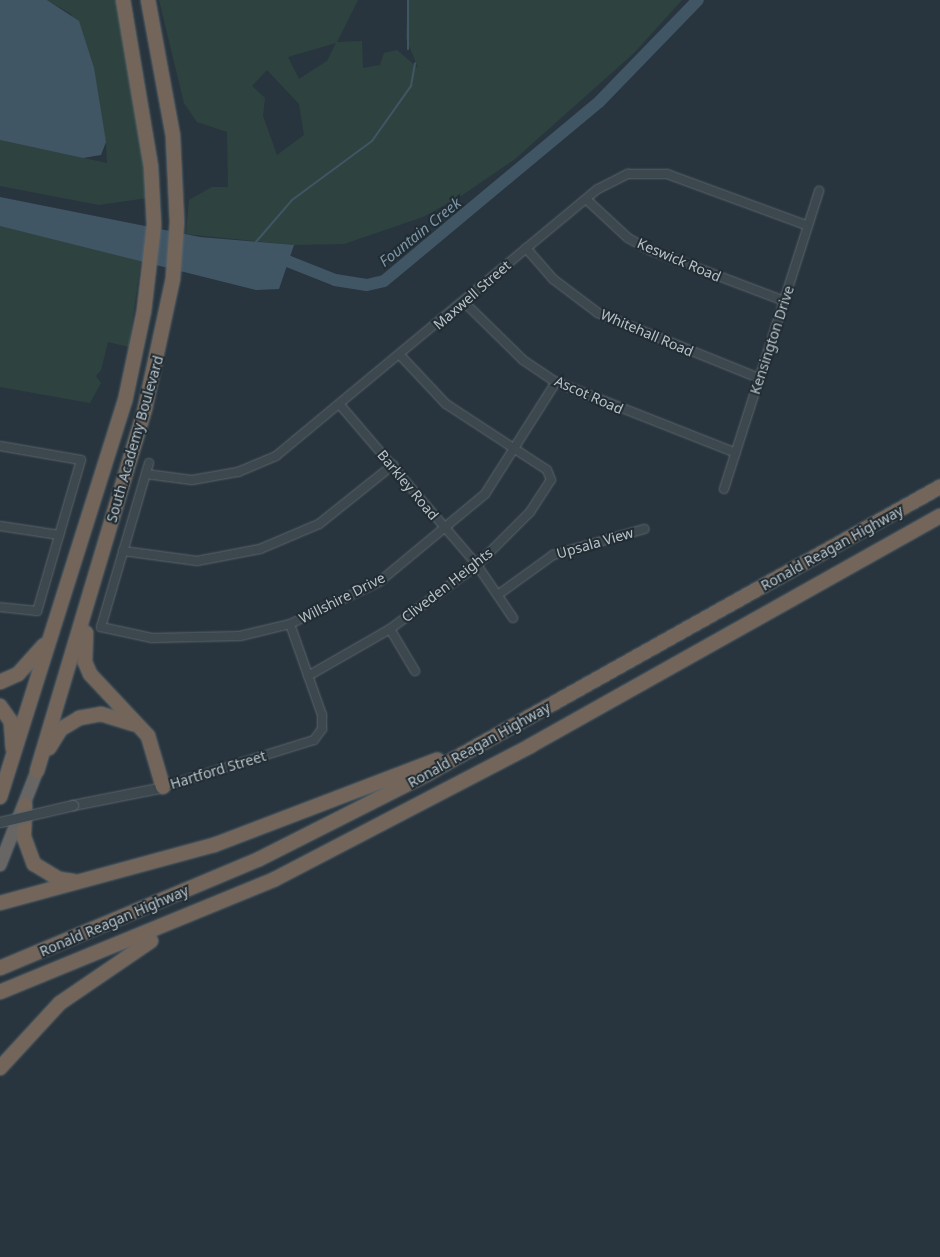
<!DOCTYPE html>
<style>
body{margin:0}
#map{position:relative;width:940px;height:1257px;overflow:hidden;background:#29353e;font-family:"Noto Sans",sans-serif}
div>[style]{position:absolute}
.green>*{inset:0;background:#2e4340}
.water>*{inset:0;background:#415665}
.stream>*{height:2px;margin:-1px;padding:0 1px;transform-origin:1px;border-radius:1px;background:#415665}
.river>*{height:12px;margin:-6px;padding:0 6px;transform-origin:6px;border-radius:6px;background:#415665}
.roads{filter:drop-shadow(0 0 1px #5a656c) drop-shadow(0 0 1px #5a656c)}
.minor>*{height:8px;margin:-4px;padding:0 4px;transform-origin:4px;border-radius:4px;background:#3c474e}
.tertiary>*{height:9px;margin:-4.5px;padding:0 4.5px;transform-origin:4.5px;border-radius:4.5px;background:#3c474e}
.trunk>*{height:12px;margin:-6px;padding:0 6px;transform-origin:6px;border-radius:6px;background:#676664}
.motorway>*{height:14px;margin:-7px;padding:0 7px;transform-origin:7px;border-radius:7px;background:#73655a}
.bridges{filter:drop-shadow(0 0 1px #5a656c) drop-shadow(0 0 1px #5a656c)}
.tertiary-bridge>*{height:9px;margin:-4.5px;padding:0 4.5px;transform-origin:4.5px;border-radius:4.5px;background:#3c474e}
span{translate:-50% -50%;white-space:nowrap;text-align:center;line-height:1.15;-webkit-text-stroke:4px #212c33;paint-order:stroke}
.street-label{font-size:14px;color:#b9c2c9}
.water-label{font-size:15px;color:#7d96a8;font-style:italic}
</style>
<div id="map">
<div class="green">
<i style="clip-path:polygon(47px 0,116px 0,136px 77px,147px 198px,99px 205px,0 186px,0 140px,107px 163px,106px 142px,71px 14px)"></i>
<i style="clip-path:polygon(evenodd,159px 0,358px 0,337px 42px,362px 41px,363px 68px,380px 65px,384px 53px,397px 50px,418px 68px,406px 38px,408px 0,682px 0,634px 53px,515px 159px,461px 196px,423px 217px,344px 244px,294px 245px,186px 234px,189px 200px,212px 187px,228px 187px,227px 132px,197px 122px,184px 103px,159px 0,336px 43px,327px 61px,299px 79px,288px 57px,336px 43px,159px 0,267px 70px,299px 104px,304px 135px,277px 155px,263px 116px,265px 98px,252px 86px,267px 70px)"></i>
<i style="clip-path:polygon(0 226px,141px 259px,129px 347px,108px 342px,101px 370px,96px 376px,101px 383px,90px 403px,0 387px)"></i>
</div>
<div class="water">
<i style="clip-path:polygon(0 0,47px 0,79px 21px,94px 68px,106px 142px,101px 155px,83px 158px,0 140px)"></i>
<i style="clip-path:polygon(0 197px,200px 237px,294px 245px,279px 289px,256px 290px,0 226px)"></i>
</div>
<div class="stream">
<i style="left:408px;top:49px;width:49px;rotate:-90deg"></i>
<i style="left:255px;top:243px;width:57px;rotate:-49.3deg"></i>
<i style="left:292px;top:200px;width:99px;rotate:-36.4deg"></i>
<i style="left:372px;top:141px;width:67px;rotate:-54.7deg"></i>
<i style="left:411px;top:86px;width:23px;rotate:-80deg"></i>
</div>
<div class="river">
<i style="left:272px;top:255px;width:68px;rotate:21.6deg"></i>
<i style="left:335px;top:280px;width:32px;rotate:9deg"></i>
<i style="left:367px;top:285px;width:17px;rotate:-13deg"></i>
<i style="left:384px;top:281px;width:280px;rotate:-39.8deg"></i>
<i style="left:599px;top:102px;width:142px;rotate:-45.9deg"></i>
</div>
<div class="roads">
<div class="minor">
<i style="left:586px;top:199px;width:57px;rotate:42.9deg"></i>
<i style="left:628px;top:238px;width:25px;rotate:29deg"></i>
<i style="left:650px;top:250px;width:143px;rotate:20.8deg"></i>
<i style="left:526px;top:248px;width:41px;rotate:48.9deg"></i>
<i style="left:553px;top:279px;width:56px;rotate:37.1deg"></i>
<i style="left:598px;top:313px;width:174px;rotate:22deg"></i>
<i style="left:464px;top:302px;width:83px;rotate:44.5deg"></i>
<i style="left:523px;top:360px;width:40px;rotate:34deg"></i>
<i style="left:556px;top:382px;width:193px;rotate:21.5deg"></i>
<i style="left:340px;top:405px;width:211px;rotate:49.4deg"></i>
<i style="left:477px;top:565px;width:64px;rotate:55.8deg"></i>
<i style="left:0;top:446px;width:82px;rotate:9.8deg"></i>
<i style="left:81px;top:460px;width:157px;rotate:106.2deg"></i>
<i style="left:37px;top:611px;width:37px;rotate:-174deg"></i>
<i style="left:149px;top:463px;width:171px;rotate:106.3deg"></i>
<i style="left:101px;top:627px;width:52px;rotate:12.2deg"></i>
<i style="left:152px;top:638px;width:88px;rotate:-1.3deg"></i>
<i style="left:240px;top:636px;width:51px;rotate:-13.5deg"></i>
<i style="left:290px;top:624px;width:98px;rotate:-25.3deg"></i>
<i style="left:379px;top:582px;width:138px;rotate:-39.7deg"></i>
<i style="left:485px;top:494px;width:133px;rotate:-57.6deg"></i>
<i style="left:146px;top:474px;width:46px;rotate:7.4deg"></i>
<i style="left:192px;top:480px;width:47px;rotate:-9.9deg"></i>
<i style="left:238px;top:472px;width:41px;rotate:-22.8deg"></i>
<i style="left:276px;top:456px;width:418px;rotate:-39.7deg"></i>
<i style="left:598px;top:189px;width:34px;rotate:-27deg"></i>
<i style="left:628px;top:174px;width:39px"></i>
<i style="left:667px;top:174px;width:150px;rotate:20.2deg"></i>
<i style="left:724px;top:489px;width:313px;rotate:-72.3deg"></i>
<i style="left:0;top:526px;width:60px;rotate:8.7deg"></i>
<i style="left:123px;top:551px;width:75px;rotate:7.7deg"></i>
<i style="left:197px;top:561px;width:64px;rotate:-10.8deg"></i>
<i style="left:260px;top:549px;width:64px;rotate:-23deg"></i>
<i style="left:319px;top:524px;width:95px;rotate:-38.6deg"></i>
<i style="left:499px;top:594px;width:67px;rotate:-35.8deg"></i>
<i style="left:553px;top:555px;width:95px;rotate:-15.9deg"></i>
<i style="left:390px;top:629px;width:49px;rotate:59.2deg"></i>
<i style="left:308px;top:676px;width:95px;rotate:-29.8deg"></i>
<i style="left:390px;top:629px;width:108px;rotate:-36.3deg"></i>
<i style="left:477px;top:565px;width:75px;rotate:-45deg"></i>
<i style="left:530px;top:512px;width:38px;rotate:-57deg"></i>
<i style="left:551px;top:480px;width:11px;rotate:-112deg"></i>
<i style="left:547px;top:470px;width:121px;rotate:-146.8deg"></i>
<i style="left:446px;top:404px;width:66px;rotate:-133.2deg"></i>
<i style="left:163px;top:787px;width:158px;rotate:-17.3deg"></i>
<i style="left:314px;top:740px;width:14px;rotate:-54deg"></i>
<i style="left:322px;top:729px;width:14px;rotate:-90deg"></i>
<i style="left:322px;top:715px;width:96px;rotate:-109.4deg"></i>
</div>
<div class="tertiary">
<i style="left:73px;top:805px;width:92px;rotate:-11.3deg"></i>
</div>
<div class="trunk">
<i style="left:0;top:865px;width:101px;rotate:-68.5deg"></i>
</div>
<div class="motorway">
<i style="left:86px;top:633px;width:29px;rotate:92deg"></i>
<i style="left:85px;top:662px;width:13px;rotate:67deg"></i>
<i style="left:90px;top:674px;width:85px;rotate:46.9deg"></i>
<i style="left:148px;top:736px;width:53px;rotate:73.6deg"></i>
<i style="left:0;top:682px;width:20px;rotate:-24deg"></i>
<i style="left:18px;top:674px;width:39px;rotate:-48deg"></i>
<i style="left:0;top:706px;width:19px;rotate:55deg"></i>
<i style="left:11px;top:722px;width:26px;rotate:86deg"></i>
<i style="left:49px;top:748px;width:22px;rotate:-58deg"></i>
<i style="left:61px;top:729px;width:21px;rotate:-31deg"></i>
<i style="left:79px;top:718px;width:22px;rotate:-10deg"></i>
<i style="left:101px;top:714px;width:34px;rotate:17deg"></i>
<i style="left:37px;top:771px;width:379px;rotate:-73.4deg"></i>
<i style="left:145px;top:408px;width:133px;rotate:-77.8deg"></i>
<i style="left:173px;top:278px;width:56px;rotate:-85.9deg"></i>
<i style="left:177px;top:222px;width:86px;rotate:-92.7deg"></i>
<i style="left:173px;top:136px;width:138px;rotate:-100.4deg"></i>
<i style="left:0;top:797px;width:415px;rotate:-72.5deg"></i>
<i style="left:125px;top:401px;width:92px;rotate:-78.1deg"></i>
<i style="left:144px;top:311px;width:87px;rotate:-83.4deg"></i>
<i style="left:154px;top:225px;width:58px;rotate:-93deg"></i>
<i style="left:151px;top:167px;width:169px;rotate:-99.5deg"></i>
<i style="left:25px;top:805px;width:32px;rotate:92deg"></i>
<i style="left:24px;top:837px;width:29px;rotate:70deg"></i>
<i style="left:34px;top:864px;width:29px;rotate:31deg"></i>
<i style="left:59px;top:879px;width:15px;rotate:8deg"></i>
<i style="left:0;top:903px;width:222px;rotate:-15.2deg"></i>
<i style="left:214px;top:845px;width:239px;rotate:-20.9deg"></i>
<i style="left:0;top:968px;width:281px;rotate:-22.8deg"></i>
<i style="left:259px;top:859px;width:191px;rotate:-26.8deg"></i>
<i style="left:429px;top:773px;width:586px;rotate:-29.24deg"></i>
<i style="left:0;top:992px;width:297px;rotate:-22.3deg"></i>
<i style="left:275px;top:879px;width:288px;rotate:-27.5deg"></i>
<i style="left:530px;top:746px;width:470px;rotate:-29.3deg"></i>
<i style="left:0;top:1068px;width:88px;rotate:-47.3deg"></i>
<i style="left:60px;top:1003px;width:110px;rotate:-34.3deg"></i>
</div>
</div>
<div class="bridges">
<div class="tertiary-bridge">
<i style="left:0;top:822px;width:75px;rotate:-13.1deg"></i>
</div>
</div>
<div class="street-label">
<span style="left:679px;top:260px;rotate:23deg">Keswick Road</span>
<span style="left:472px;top:295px;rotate:-41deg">Maxwell Street</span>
<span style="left:647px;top:333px;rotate:23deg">Whitehall Road</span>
<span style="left:772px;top:340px;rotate:-72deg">Kensington Drive</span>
<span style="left:589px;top:395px;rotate:24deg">Ascot Road</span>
<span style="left:135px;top:439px;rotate:-74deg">South Academy Boulevard</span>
<span style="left:408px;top:485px;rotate:50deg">Barkley Road</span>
<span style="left:595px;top:543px;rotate:-16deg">Upsala View</span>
<span style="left:832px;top:548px;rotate:-29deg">Ronald Reagan Highway</span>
<span style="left:447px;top:585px;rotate:-38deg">Cliveden Heights</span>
<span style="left:342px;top:598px;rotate:-27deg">Willshire Drive</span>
<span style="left:479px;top:745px;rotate:-29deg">Ronald Reagan Highway</span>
<span style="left:218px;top:770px;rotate:-17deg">Hartford Street</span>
<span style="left:114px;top:921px;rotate:-23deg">Ronald Reagan Highway</span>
</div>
<div class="water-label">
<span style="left:420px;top:232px;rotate:-39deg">Fountain Creek</span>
</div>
</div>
